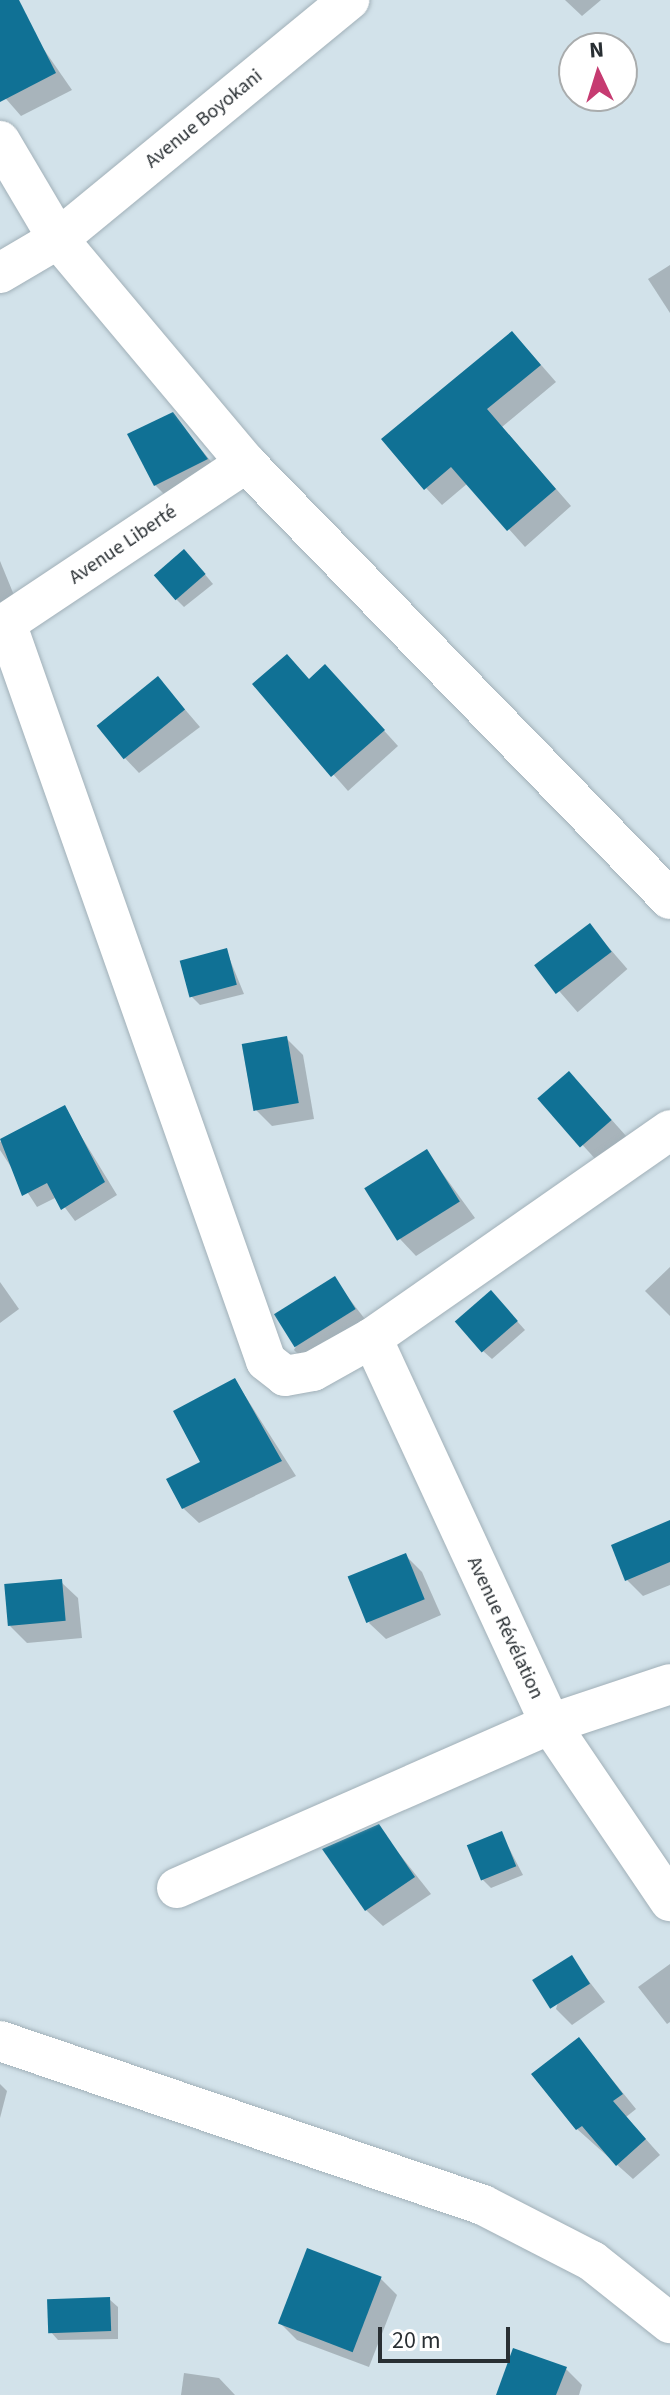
<!DOCTYPE html>
<meta charset="utf-8">
<style>
body{margin:0}
#map{position:relative;width:670px;height:2395px;overflow:hidden;background:#d2e2ea;font-family:"Source Sans 3",sans-serif}
div>[style]{position:absolute}
.shadow>*{inset:0;background:#0003;transform-origin:0 0}
.building>*{inset:0;background:#107195;transform-origin:0 0}
.roads{filter:drop-shadow(0 0 2px #a1b0b8) drop-shadow(0 0 2px #a1b0b8)}
.minor>*{height:40px;margin:-20px;padding:0 20px;transform-origin:20px;border-radius:20px;background:#fff}
span{translate:-50% -50%;white-space:nowrap;text-align:center;line-height:1.15;-webkit-text-stroke:8px #fff;paint-order:stroke}
.street-label{font-size:20px;color:#292f33}
.north{position:absolute;left:558px;top:32px;width:80px;height:80px;box-sizing:border-box;background:#fff;border:2px solid #a9acad;border-radius:50%;rotate:356deg;font-size:22px;font-weight:700;line-height:32px;text-align:center;color:#292f33}
.north::after{content:'';display:block;margin:auto;width:28px;height:36px;background:#c63b71;clip-path:polygon(50% 0,100% 100%,50% 72%,0 100%)}
.scale{position:absolute;left:378px;top:2327px;width:132px;height:36px;box-sizing:border-box;border:4px solid #292f33;border-top:0;padding-left:10px;font-size:24px;line-height:28px;white-space:nowrap;color:#292f33;-webkit-text-stroke:6px #fff;paint-order:stroke}
</style>
<div id="map">
<div class="shadow">
<i style="clip-path:polygon(565px 0,601px 0,582px 16px)"></i>
<i style="clip-path:polygon(38px 41px,72px 90px,21px 116px,0 92px,0 60px)"></i>
<i style="clip-path:polygon(670px 265px,670px 313px,648px 279px)"></i>
<i style="clip-path:polygon(528px 350px,556px 382px,502px 427px,571px 506px,525px 547px,468px 483px,442px 505px,426px 488px)"></i>
<i style="clip-path:polygon(172px 414px,223px 476px,172px 502px,155px 485px)"></i>
<i style="clip-path:polygon(193px 560px,213px 584px,184px 607px,176px 599px)"></i>
<i style="clip-path:polygon(0 561px,16px 600px,0 605px)"></i>
<i style="clip-path:polygon(158px 678px,200px 727px,139px 773px,123px 756px)"></i>
<i style="clip-path:polygon(340px 682px,398px 746px,348px 791px,255px 685px)"></i>
<i style="left:590px;top:926px;width:57px;height:66px;rotate:49deg"></i>
<i style="clip-path:polygon(226px 950px,244px 994px,200px 1005px,191px 996px)"></i>
<i style="clip-path:polygon(286px 1038px,303px 1055px,314px 1119px,272px 1126px,256px 1110px)"></i>
<i style="clip-path:polygon(585px 1090px,627px 1137px,598px 1162px,540px 1098px)"></i>
<i style="clip-path:polygon(64px 1108px,117px 1195px,75px 1221px,57px 1197px,37px 1207px,0 1150px,0 1142px)"></i>
<i style="clip-path:polygon(427px 1152px,475px 1218px,416px 1256px,400px 1239px)"></i>
<i style="clip-path:polygon(670px 1267px,670px 1316px,645px 1291px)"></i>
<i style="clip-path:polygon(334px 1279px,371px 1327px,310px 1366px,294px 1350px)"></i>
<i style="clip-path:polygon(0 1282px,19px 1309px,0 1323px)"></i>
<i style="clip-path:polygon(499px 1301px,525px 1330px,492px 1359px,483px 1351px)"></i>
<i style="clip-path:polygon(235px 1380px,296px 1476px,199px 1523px,183px 1508px)"></i>
<i style="clip-path:polygon(670px 1525px,670px 1585px,643px 1596px,627px 1580px)"></i>
<i style="clip-path:polygon(406px 1556px,422px 1572px,441px 1615px,386px 1639px,369px 1623px)"></i>
<i style="clip-path:polygon(61px 1582px,78px 1598px,82px 1638px,27px 1643px,10px 1626px)"></i>
<i style="clip-path:polygon(378px 1827px,431px 1894px,383px 1926px,366px 1910px)"></i>
<i style="clip-path:polygon(501px 1833px,523px 1875px,491px 1888px,482px 1879px)"></i>
<i style="clip-path:polygon(571px 1958px,605px 2002px,572px 2025px,556px 2009px)"></i>
<i style="clip-path:polygon(670px 1964px,670px 2022px,667px 2024px,638px 1987px)"></i>
<i style="clip-path:polygon(579px 2039px,636px 2109px,626px 2117px,660px 2155px,633px 2179px,577px 2129px)"></i>
<i style="clip-path:polygon(0 2084px,7px 2091px,0 2118px)"></i>
<i style="clip-path:polygon(381px 2279px,397px 2295px,369px 2367px,297px 2340px,280px 2323px)"></i>
<i style="clip-path:polygon(109px 2299px,118px 2307px,118px 2339px,58px 2340px,50px 2331px)"></i>
<i style="clip-path:polygon(566px 2369px,582px 2385px,579px 2395px,507px 2395px)"></i>
<i style="clip-path:polygon(184px 2373px,219px 2378px,235px 2395px,181px 2395px)"></i>
</div>
<div class="building">
<i style="clip-path:polygon(0 0,19px 0,56px 73px,0 102px)"></i>
<i style="clip-path:polygon(512px 331px,541px 365px,487px 409px,556px 489px,507px 531px,451px 467px,424px 490px,381px 439px)"></i>
<i style="clip-path:polygon(173px 412px,208px 459px,154px 486px,127px 434px)"></i>
<i style="left:184px;top:549px;width:33px;height:40px;rotate:49deg"></i>
<i style="clip-path:polygon(287px 654px,309px 679px,325px 664px,385px 730px,331px 777px,252px 684px)"></i>
<i style="left:158px;top:676px;width:43px;height:79px;rotate:51deg"></i>
<i style="left:590px;top:923px;width:36px;height:70px;rotate:53deg"></i>
<i style="left:227px;top:948px;width:38px;height:49px;rotate:75deg"></i>
<i style="left:287px;top:1036px;width:68px;height:46px;rotate:80deg"></i>
<i style="left:569px;top:1071px;width:65px;height:42px;rotate:49deg"></i>
<i style="clip-path:polygon(65px 1105px,105px 1182px,61px 1210px,47px 1183px,22px 1196px,0 1139px)"></i>
<i style="left:427px;top:1149px;width:62px;height:74px;rotate:58deg"></i>
<i style="left:335px;top:1276px;width:39px;height:72px;rotate:58deg"></i>
<i style="left:491px;top:1290px;width:41px;height:48px;rotate:49deg"></i>
<i style="clip-path:polygon(235px 1378px,282px 1461px,182px 1509px,166px 1479px,200px 1462px,173px 1411px)"></i>
<i style="clip-path:polygon(670px 1520px,670px 1562px,625px 1581px,611px 1545px)"></i>
<i style="left:406px;top:1553px;width:50px;height:63px;rotate:68deg"></i>
<i style="left:62px;top:1579px;width:42px;height:58px;rotate:85deg"></i>
<i style="clip-path:polygon(379px 1824px,415px 1877px,365px 1911px,322px 1849px)"></i>
<i style="left:502px;top:1831px;width:38px;height:38px;rotate:68deg"></i>
<i style="left:572px;top:1955px;width:34px;height:47px;rotate:58deg"></i>
<i style="clip-path:polygon(579px 2037px,623px 2094px,613px 2101px,646px 2139px,616px 2166px,582px 2126px,576px 2130px,531px 2074px)"></i>
<i style="left:307px;top:2248px;width:80px;height:81px;rotate:21deg"></i>
<i style="left:110px;top:2297px;width:34px;height:63px;rotate:88deg"></i>
<i style="clip-path:polygon(513px 2348px,567px 2367px,556px 2395px,496px 2395px)"></i>
</div>
<div class="roads">
<div class="minor">
<i style="left:0;top:141px;width:114px;rotate:59.4deg"></i>
<i style="left:58px;top:239px;width:292px;rotate:50deg"></i>
<i style="left:246px;top:463px;width:608px;rotate:45.8deg"></i>
<i style="left:0;top:273px;width:67px;rotate:-30.4deg"></i>
<i style="left:58px;top:239px;width:377px;rotate:-39.4deg"></i>
<i style="left:6px;top:623px;width:782px;rotate:70.59deg"></i>
<i style="left:266px;top:1361px;width:24px;rotate:38deg"></i>
<i style="left:285px;top:1376px;width:28px;rotate:-10deg"></i>
<i style="left:313px;top:1371px;width:68px;rotate:-29.2deg"></i>
<i style="left:372px;top:1338px;width:363px;rotate:-34.9deg"></i>
<i style="left:0;top:627px;width:296px;rotate:-33.7deg"></i>
<i style="left:372px;top:1338px;width:425px;rotate:65.2deg"></i>
<i style="left:550px;top:1724px;width:214px;rotate:55.9deg"></i>
<i style="left:177px;top:1888px;width:407px;rotate:-23.7deg"></i>
<i style="left:550px;top:1724px;width:126px;rotate:-18.4deg"></i>
<i style="left:0;top:2041px;width:510px;rotate:18.75deg"></i>
<i style="left:483px;top:2205px;width:123px;rotate:27.2deg"></i>
<i style="left:592px;top:2261px;width:100px;rotate:38.5deg"></i>
</div>
</div>
<div class="street-label">
<span style="left:204px;top:119px;rotate:-39deg">Avenue Boyokani</span>
<span style="left:123px;top:545px;rotate:-34deg">Avenue Liberté</span>
<span style="left:505px;top:1628px;rotate:65deg">Avenue Révélation</span>
</div>
<div class="north">N</div>
<div class="scale">20 m</div>
</div>
